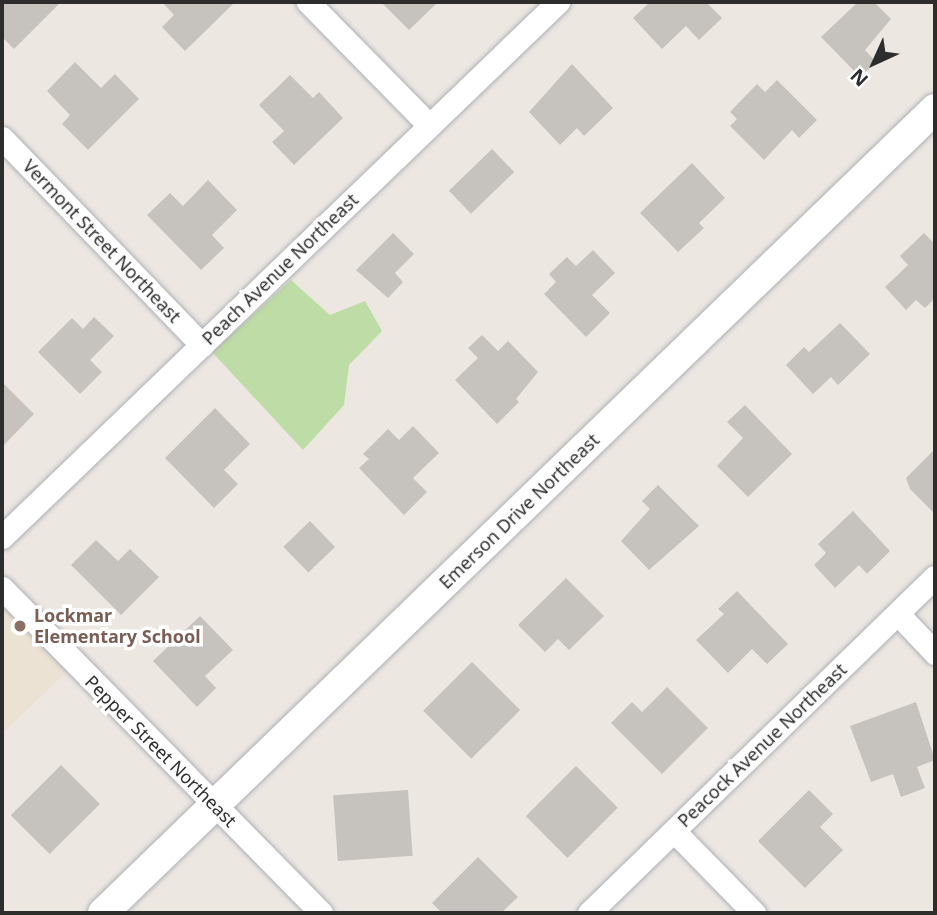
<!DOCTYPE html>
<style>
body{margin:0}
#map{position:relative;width:937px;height:915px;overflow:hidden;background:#ede7e2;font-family:"Noto Sans",sans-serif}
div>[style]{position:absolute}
.education>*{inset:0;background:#ece2d4}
.green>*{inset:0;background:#bedca5}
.building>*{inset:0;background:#c6c2bd;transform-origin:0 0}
.roads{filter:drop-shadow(0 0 2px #aeb1b8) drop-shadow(0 0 2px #aeb1b8)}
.minor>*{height:23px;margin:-11.5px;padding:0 11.5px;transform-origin:11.5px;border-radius:11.5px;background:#fff}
.tertiary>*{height:30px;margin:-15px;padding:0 15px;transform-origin:15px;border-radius:15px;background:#fff}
.dots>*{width:19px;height:19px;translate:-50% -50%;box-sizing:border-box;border:4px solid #fff;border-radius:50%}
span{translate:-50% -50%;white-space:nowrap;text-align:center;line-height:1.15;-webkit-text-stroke:7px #fff;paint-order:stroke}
.street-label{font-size:18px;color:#2d2d2d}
.education-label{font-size:18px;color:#785e54;font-weight:700}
.left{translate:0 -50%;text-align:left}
.frame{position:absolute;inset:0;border:4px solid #2d2d2d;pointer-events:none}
.north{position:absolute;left:839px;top:28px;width:70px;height:70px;-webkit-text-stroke:5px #fff;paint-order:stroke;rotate:225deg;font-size:19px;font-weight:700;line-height:28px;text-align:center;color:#2d2d2d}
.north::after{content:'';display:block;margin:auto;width:24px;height:32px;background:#2d2d2d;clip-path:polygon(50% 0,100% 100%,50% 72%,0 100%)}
</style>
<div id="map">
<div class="education">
<i style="clip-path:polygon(2px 588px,75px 664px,2px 734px)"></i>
</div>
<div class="green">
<i style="clip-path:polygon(291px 280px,330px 315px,365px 301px,382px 331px,349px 365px,344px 405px,303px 450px,212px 352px)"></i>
</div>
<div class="building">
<i style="clip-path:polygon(2px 2px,61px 2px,14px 49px,2px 37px)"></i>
<i style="clip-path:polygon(162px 2px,235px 2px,185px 51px,162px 27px,174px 15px)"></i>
<i style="clip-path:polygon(381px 2px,438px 2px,409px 30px)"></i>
<i style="clip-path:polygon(650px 2px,706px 2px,722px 18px,699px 40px,686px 26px,662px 49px,633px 18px)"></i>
<i style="clip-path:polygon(858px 2px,874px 2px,891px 19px,865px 50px,876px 62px,860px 77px,821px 37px)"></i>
<i style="clip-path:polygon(75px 62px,101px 88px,115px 74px,139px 99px,88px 150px,62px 124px,70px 115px,47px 91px)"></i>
<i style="clip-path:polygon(572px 64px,613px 108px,584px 136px,577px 128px,560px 145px,529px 112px)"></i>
<i style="clip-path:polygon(290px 75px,313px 98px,319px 92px,343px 118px,294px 165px,272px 142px,284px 131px,259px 105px)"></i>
<i style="clip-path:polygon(777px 80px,817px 120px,799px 138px,792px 130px,764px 160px,730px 126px,737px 119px,730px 112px,757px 84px,765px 92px)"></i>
<i style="left:492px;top:149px;width:32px;height:60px;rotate:46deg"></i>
<i style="clip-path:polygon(692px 163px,725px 198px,699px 223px,704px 228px,678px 252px,640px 213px)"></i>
<i style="clip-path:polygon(208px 180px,237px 210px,212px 235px,224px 248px,201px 270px,147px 215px,170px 193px,183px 206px)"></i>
<i style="clip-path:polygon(393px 233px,414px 254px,395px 273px,403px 282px,388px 298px,356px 270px)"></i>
<i style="clip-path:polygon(924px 233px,935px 244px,935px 298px,925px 308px,916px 300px,906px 310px,885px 287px,908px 265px,900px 256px)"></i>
<i style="clip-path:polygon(593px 250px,615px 273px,592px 295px,610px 313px,586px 337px,544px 294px,556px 282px,549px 274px,567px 257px,576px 266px)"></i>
<i style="clip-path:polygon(94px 317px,114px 336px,90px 360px,102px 372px,80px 394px,38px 352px,72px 318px,83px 329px)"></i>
<i style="clip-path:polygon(840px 323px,870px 354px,838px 385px,831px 377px,813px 394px,786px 365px,804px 347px,809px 352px)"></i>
<i style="clip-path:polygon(482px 335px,498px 351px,508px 341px,538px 372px,516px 399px,519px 402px,497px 424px,455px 380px,478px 358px,468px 348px)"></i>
<i style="clip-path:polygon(2px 382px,34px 414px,2px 447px)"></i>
<i style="clip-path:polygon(745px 405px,792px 454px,748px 497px,717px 466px,743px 438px,727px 422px)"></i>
<i style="clip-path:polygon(215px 408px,250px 444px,224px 470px,238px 484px,214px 508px,165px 458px)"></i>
<i style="clip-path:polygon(413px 426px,439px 453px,413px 478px,427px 492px,404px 515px,359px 468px,369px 459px,363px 454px,388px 429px,399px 440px)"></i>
<i style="clip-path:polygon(935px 449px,935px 514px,910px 489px,906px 478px)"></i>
<i style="clip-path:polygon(658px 485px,699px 526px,649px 570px,621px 541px,650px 509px,642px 501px)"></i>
<i style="clip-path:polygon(853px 511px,890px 551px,867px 574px,859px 565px,835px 588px,814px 565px,826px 553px,818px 544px)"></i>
<i style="left:310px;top:521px;width:36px;height:37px;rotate:46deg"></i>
<i style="clip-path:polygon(96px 540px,118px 561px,130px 549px,159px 577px,121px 615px,71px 565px)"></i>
<i style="clip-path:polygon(566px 578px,604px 616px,569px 650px,558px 639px,545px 652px,518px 625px)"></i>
<i style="clip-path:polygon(737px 591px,788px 644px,767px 664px,752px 649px,728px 673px,696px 640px,724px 614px,718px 609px)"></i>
<i style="clip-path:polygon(200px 616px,233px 650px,205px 676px,216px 688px,197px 707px,153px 661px)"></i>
<i style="left:472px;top:662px;width:68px;height:69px;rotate:45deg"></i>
<i style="clip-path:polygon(667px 687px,708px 728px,662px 774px,611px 723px,632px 702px,642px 712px)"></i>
<i style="clip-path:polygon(916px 702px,935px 760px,917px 767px,925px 788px,901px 797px,893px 774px,871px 782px,850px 726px)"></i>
<i style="left:61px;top:765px;width:55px;height:71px;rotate:45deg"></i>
<i style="left:576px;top:766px;width:59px;height:71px;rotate:45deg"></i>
<i style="left:408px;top:790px;width:66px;height:75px;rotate:86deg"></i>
<i style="clip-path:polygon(809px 790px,833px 814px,820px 827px,843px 850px,805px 888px,758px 841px)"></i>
<i style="clip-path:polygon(478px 857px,518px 897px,501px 913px,442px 913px,432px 903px)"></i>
</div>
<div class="roads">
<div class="minor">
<i style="left:308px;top:2px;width:173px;rotate:45.5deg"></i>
<i style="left:2px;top:138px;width:288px;rotate:46deg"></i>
<i style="left:2px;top:537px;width:772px;rotate:-43.9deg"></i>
<i style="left:2px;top:588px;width:455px;rotate:45.5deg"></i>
<i style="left:898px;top:614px;width:54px;rotate:46.5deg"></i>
<i style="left:674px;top:831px;width:115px;rotate:45.7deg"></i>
<i style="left:589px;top:913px;width:482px;rotate:-44.2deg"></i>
</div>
<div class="tertiary">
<i style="left:103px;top:913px;width:1157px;rotate:-44.02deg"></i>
</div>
</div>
<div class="dots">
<i style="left:20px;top:626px;background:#8d6e63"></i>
</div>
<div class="street-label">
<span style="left:102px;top:241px;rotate:46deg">Vermont Street Northeast</span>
<span style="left:280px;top:269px;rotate:-44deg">Peach Avenue Northeast</span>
<span style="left:519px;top:511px;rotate:-44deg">Emerson Drive Northeast</span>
<span style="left:762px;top:745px;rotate:-44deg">Peacock Avenue Northeast</span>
<span style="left:161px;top:751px;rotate:45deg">Pepper Street Northeast</span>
</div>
<div class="education-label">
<span class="left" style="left:34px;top:626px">Lockmar<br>Elementary School</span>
</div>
<div class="frame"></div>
<div class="north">N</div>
</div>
